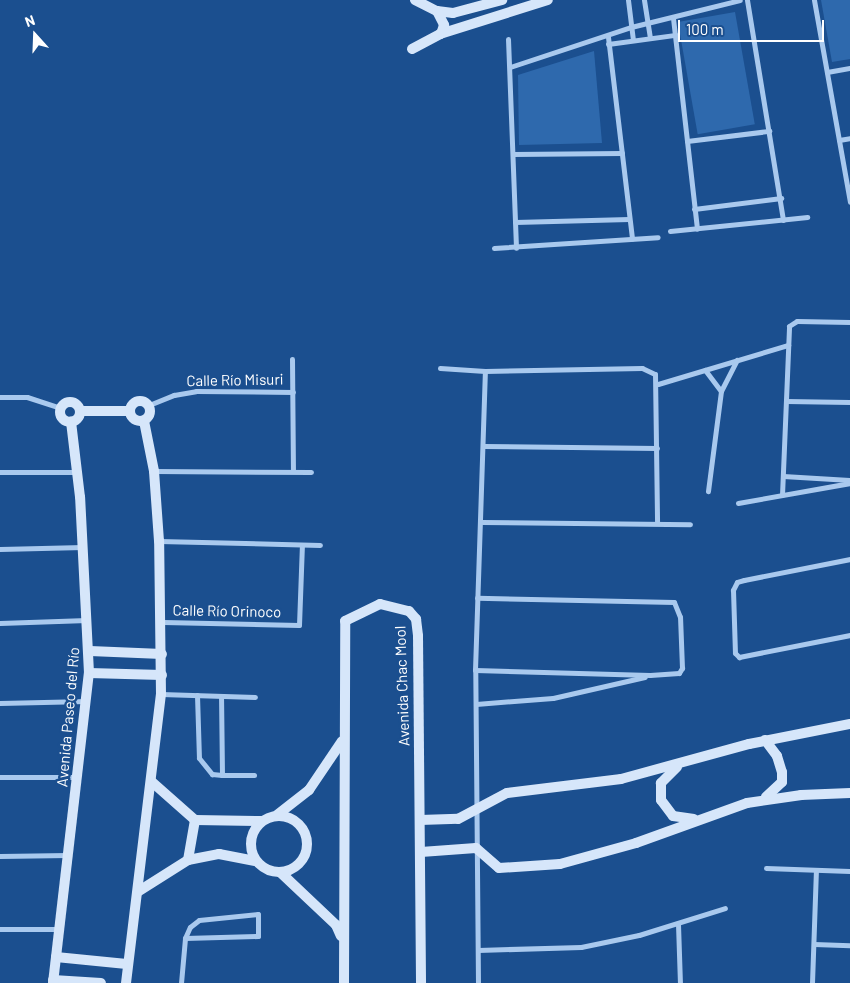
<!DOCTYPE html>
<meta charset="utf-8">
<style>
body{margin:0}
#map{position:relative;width:850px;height:983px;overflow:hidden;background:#1b4f8f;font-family:Barlow,sans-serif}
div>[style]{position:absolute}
.green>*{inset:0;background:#2e69ad;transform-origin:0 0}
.street>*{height:5px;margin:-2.5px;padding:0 2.5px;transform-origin:2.5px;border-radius:2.5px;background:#a9c9ee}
.secondary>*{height:10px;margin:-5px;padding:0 5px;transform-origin:5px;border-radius:5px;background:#d6e6fa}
.secondary>.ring{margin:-5px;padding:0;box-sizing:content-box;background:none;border:10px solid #d6e6fa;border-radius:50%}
span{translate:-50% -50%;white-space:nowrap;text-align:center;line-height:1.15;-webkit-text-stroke:5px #1b4f8f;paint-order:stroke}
.street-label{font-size:15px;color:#fff}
.north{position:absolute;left:10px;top:10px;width:50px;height:50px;-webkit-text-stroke:4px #1b4f8f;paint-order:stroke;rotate:340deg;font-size:14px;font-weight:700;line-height:20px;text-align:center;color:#fff}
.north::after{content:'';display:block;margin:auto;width:18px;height:22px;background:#fff;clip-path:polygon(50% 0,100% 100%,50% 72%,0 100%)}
.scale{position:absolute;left:678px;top:20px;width:146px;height:22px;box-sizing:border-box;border:2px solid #fff;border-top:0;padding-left:6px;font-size:15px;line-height:18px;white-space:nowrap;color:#fff;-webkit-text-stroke:4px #1b4f8f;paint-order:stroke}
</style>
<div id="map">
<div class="green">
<i style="clip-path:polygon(821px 0,850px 0,850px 59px,832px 62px)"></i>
<i style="left:735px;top:12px;width:114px;height:58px;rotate:80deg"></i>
<i style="clip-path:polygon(594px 51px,602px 143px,519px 145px,518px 75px)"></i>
</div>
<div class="street">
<i style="left:628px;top:0;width:40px;rotate:82.9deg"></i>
<i style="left:644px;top:0;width:38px;rotate:81deg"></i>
<i style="left:747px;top:0;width:223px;rotate:80.7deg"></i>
<i style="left:814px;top:0;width:205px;rotate:79.9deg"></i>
<i style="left:673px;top:18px;width:212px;rotate:83.5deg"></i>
<i style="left:608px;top:37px;width:203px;rotate:83.2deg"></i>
<i style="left:508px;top:39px;width:209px;rotate:87.8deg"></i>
<i style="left:608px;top:44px;width:68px;rotate:-7.7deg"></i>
<i style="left:510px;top:67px;width:127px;rotate:-18.3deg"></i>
<i style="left:631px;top:27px;width:112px;rotate:-13.9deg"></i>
<i style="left:827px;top:72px;width:23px;rotate:-10deg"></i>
<i style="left:839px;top:140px;width:11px;rotate:-10deg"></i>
<i style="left:687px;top:141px;width:83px;rotate:-7deg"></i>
<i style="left:513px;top:154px;width:109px;rotate:-0.5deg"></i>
<i style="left:694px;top:209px;width:88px;rotate:-7.2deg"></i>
<i style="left:515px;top:222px;width:114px;rotate:-1.5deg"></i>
<i style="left:670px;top:231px;width:138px;rotate:-5.8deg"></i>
<i style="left:494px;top:248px;width:164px;rotate:-3.8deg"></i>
<i style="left:292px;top:359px;width:112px;rotate:89.5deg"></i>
<i style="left:440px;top:368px;width:45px;rotate:3.8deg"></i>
<i style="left:485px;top:371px;width:157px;rotate:-1.1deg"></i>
<i style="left:642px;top:368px;width:14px;rotate:25deg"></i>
<i style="left:655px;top:374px;width:149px;rotate:89.2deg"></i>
<i style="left:705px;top:370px;width:26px;rotate:53deg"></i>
<i style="left:721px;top:391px;width:101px;rotate:97.4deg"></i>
<i style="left:658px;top:384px;width:136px;rotate:-16.7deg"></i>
<i style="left:721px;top:391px;width:35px;rotate:-63deg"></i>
<i style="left:0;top:397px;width:27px"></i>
<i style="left:27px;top:397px;width:35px;rotate:18deg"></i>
<i style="left:786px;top:401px;width:64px;rotate:0.9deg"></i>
<i style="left:149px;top:405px;width:27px;rotate:-22deg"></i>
<i style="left:174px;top:395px;width:22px;rotate:-10deg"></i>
<i style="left:196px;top:391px;width:97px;rotate:0.6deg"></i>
<i style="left:484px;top:446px;width:173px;rotate:0.7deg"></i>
<i style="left:154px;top:471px;width:157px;rotate:0.4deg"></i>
<i style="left:0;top:472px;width:77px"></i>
<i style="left:783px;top:476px;width:67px;rotate:3.4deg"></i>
<i style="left:782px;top:495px;width:169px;rotate:-87.6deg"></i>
<i style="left:789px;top:326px;width:9px;rotate:-32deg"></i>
<i style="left:797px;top:321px;width:53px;rotate:1.1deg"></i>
<i style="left:738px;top:503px;width:114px;rotate:-10.1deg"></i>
<i style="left:482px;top:522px;width:208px;rotate:0.6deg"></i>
<i style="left:159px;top:541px;width:161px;rotate:1.4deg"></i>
<i style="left:0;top:549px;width:83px;rotate:-1.4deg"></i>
<i style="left:850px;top:559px;width:108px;rotate:168.8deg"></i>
<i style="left:744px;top:580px;width:7px;rotate:164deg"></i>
<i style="left:737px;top:582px;width:9px;rotate:117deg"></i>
<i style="left:733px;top:590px;width:63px;rotate:88.2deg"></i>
<i style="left:735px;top:653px;width:6px;rotate:45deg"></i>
<i style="left:739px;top:657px;width:113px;rotate:-11.2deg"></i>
<i style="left:163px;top:622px;width:136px;rotate:1.3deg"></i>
<i style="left:299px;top:625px;width:80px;rotate:-87.9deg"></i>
<i style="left:0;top:623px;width:87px;rotate:-2deg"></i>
<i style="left:475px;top:670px;width:175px;rotate:1.6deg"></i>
<i style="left:650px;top:675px;width:29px;rotate:-4deg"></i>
<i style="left:679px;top:673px;width:6px;rotate:-59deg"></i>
<i style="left:682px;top:668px;width:51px;rotate:-92.2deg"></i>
<i style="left:680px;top:617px;width:16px;rotate:-112deg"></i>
<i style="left:674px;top:602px;width:197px;rotate:-178.8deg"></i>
<i style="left:161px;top:694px;width:94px;rotate:1.8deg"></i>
<i style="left:197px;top:695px;width:63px;rotate:88.2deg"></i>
<i style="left:199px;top:758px;width:21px;rotate:51deg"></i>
<i style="left:212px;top:774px;width:10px;rotate:6deg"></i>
<i style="left:222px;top:775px;width:79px;rotate:-90.7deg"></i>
<i style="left:0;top:703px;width:87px;rotate:-1.3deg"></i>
<i style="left:476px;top:704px;width:77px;rotate:-4.5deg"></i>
<i style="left:553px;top:698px;width:94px;rotate:-12.9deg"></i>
<i style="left:222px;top:775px;width:32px"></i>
<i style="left:0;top:777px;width:77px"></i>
<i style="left:0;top:856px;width:68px;rotate:-0.8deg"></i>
<i style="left:766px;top:868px;width:84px;rotate:2deg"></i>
<i style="left:258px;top:914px;width:22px;rotate:90deg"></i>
<i style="left:258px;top:936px;width:73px;rotate:178.4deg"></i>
<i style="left:185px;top:938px;width:12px;rotate:-66deg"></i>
<i style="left:190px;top:927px;width:11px;rotate:-38deg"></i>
<i style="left:199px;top:920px;width:59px;rotate:-5.8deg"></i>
<i style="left:678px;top:924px;width:59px;rotate:88.1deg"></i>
<i style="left:0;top:929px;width:59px"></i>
<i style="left:814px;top:944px;width:36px;rotate:2deg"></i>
<i style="left:478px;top:950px;width:103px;rotate:-1.7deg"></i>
<i style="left:581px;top:947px;width:59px;rotate:-11.7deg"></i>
<i style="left:639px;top:935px;width:90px;rotate:-17.4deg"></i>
<i style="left:181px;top:983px;width:45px;rotate:-84.9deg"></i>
<i style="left:478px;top:983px;width:313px;rotate:-90.5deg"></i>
<i style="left:475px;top:670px;width:299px;rotate:-88.1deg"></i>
<i style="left:812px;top:983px;width:113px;rotate:-88deg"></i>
</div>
<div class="secondary">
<i style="left:415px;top:0;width:25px;rotate:27deg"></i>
<i style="left:437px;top:11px;width:16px;rotate:7deg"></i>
<i style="left:453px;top:13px;width:51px;rotate:-14.9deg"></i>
<i style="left:437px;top:11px;width:16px;rotate:63deg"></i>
<i style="left:444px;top:25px;width:9px;rotate:108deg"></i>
<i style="left:412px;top:49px;width:32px;rotate:-28deg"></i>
<i style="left:440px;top:34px;width:113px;rotate:-17.5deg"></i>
<i class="ring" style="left:130px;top:401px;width:10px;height:10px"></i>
<i class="ring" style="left:60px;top:402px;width:10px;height:10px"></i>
<i style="left:80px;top:411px;width:50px"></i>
<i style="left:90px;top:651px;width:72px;rotate:2.4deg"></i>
<i style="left:89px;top:673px;width:73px;rotate:1.6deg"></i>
<i style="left:765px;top:740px;width:20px;rotate:53deg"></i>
<i style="left:777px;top:756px;width:17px;rotate:73deg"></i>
<i style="left:782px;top:772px;width:10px;rotate:90deg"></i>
<i style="left:782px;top:782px;width:22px;rotate:137deg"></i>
<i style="left:677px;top:767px;width:23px;rotate:135deg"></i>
<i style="left:661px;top:783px;width:17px;rotate:90deg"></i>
<i style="left:661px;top:800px;width:20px;rotate:53deg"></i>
<i style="left:673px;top:816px;width:21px;rotate:8deg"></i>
<i style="left:152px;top:782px;width:57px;rotate:41.5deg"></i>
<i style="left:195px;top:820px;width:66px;rotate:0.9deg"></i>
<i style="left:277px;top:815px;width:41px;rotate:-38deg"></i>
<i style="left:309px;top:790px;width:59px;rotate:-56deg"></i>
<i class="ring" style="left:251px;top:816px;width:46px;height:46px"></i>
<i style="left:420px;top:820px;width:38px;rotate:-2deg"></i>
<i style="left:458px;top:819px;width:55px;rotate:-28deg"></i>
<i style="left:507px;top:793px;width:115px;rotate:-7deg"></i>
<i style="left:621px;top:779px;width:133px;rotate:-15.3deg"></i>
<i style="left:749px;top:744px;width:103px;rotate:-11.2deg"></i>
<i style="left:421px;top:852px;width:55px;rotate:-4.2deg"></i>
<i style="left:476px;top:848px;width:30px;rotate:41deg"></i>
<i style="left:499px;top:868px;width:61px;rotate:-3.8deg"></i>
<i style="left:560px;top:864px;width:79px;rotate:-15.4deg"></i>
<i style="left:636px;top:843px;width:118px;rotate:-19.8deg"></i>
<i style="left:747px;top:803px;width:55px;rotate:-8.4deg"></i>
<i style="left:801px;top:795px;width:49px;rotate:-2.3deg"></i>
<i style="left:188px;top:860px;width:41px;rotate:-80.1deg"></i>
<i style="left:280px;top:872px;width:77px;rotate:43.4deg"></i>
<i style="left:336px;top:925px;width:12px;rotate:66deg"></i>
<i style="left:139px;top:891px;width:58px;rotate:-32.3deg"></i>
<i style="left:188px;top:860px;width:32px;rotate:-11deg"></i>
<i style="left:219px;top:854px;width:38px;rotate:11deg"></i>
<i style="left:56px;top:957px;width:71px;rotate:5.6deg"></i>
<i style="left:53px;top:980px;width:48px;rotate:3.6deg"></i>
<i style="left:53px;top:983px;width:312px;rotate:-83.4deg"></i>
<i style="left:89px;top:673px;width:176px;rotate:-92.9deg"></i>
<i style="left:80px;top:497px;width:76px;rotate:-96.8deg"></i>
<i style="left:126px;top:983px;width:291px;rotate:-83.1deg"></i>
<i style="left:161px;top:694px;width:153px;rotate:-90.7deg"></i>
<i style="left:159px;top:541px;width:70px;rotate:-94.1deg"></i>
<i style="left:154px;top:471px;width:51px;rotate:-101.3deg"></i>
<i style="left:344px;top:983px;width:362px;rotate:-89.8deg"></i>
<i style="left:345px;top:621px;width:39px;rotate:-26deg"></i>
<i style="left:380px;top:604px;width:30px;rotate:14deg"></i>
<i style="left:409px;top:611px;width:11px;rotate:49deg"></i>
<i style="left:416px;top:619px;width:17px;rotate:83deg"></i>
<i style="left:418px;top:636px;width:347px;rotate:89.5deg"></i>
</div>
<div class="street-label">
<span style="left:235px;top:380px;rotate:-1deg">Calle Río Misuri</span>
<span style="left:227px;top:611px;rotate:1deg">Calle Río Orinoco</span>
<span style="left:402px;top:686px;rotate:-92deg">Avenida Chac Mool</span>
<span style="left:68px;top:717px;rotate:-85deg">Avenida Paseo del Río</span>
</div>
<div class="north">N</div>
<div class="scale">100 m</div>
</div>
